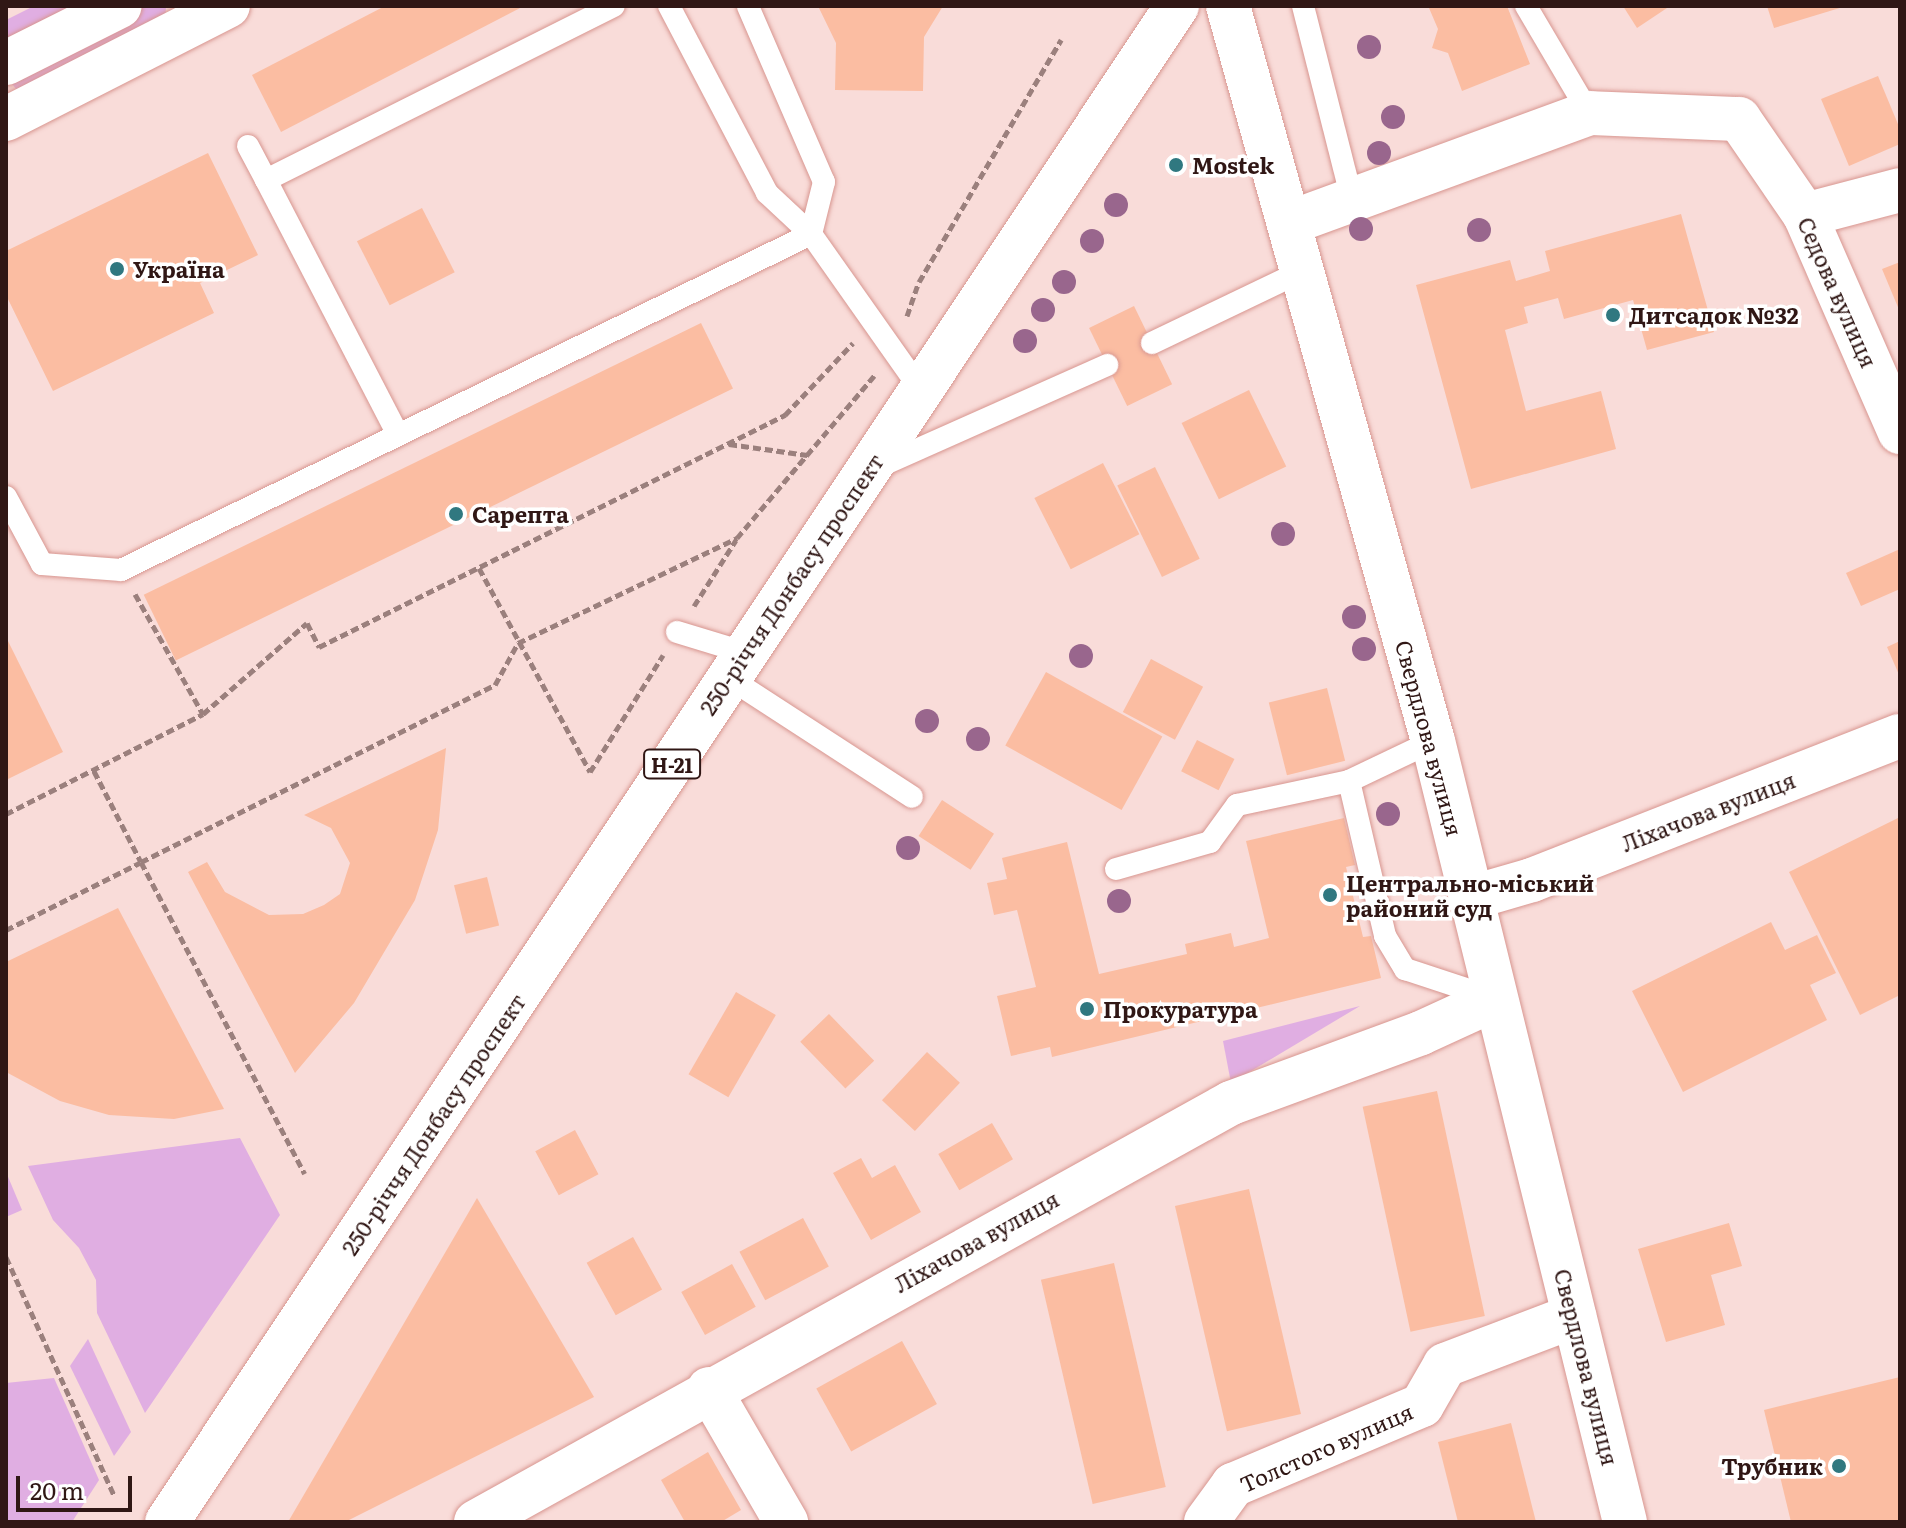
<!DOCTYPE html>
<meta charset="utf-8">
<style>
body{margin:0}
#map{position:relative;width:1906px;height:1528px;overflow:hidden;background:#f9dcd9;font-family:Literata,serif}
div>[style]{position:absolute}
.green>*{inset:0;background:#e0aee2}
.building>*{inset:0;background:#fbbda2;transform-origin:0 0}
.path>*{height:5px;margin-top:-2.5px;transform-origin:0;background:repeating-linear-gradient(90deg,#9b807d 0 8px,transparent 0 12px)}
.roads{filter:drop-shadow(0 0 2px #d89690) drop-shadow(0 0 2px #d89690)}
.lane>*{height:22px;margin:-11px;padding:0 11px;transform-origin:11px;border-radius:11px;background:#fff}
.street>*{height:44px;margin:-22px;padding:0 22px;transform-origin:22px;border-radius:22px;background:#fff}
.secondary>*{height:44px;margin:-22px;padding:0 22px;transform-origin:22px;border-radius:22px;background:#fff}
.primary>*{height:44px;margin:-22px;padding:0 22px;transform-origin:22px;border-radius:22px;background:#fff}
.trees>*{width:24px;height:24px;margin:-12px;border-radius:50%;background:#99668d}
.dots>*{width:22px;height:22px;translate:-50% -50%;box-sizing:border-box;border:4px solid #fff;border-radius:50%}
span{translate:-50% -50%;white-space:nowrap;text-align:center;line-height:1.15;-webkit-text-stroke:7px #fff;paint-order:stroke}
.shield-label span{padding:2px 6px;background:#fff;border:2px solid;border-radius:6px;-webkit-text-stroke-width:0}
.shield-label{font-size:20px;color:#301715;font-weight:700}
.poi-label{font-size:22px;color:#301715;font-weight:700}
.left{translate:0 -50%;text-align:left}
.right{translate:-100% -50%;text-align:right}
.street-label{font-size:22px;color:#301715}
.frame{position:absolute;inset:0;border:8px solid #301715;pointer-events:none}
.scale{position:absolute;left:16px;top:1476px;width:116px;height:36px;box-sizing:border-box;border:4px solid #301715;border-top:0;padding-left:10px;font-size:24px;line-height:28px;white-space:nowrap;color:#301715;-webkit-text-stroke:6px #fff;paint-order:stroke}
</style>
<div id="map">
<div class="green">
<i style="clip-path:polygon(34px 6px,92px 6px,6px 49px,6px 20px)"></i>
<i style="clip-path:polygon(140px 6px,166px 6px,165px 25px,21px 96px,6px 75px)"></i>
<i style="clip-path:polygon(1360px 1006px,1231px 1083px,1223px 1041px)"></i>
<i style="clip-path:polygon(240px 1138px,280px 1215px,145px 1413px,97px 1313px,96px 1280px,79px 1248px,53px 1220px,28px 1166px)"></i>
<i style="clip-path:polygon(6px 1172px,22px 1210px,6px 1217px)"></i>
<i style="clip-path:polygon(88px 1339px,131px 1432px,114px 1456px,70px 1366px)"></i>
<i style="clip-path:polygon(54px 1378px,99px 1480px,72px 1522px,6px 1522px,6px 1383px)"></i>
</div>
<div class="building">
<i style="clip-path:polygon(385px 6px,524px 6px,281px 132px,252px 75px)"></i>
<i style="clip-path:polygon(818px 6px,943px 6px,924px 37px,923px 91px,835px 90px,836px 43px)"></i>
<i style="clip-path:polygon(1435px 6px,1507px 6px,1530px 64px,1462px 91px,1448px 53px,1432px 48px,1438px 29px,1429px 8px)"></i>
<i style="clip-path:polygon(1623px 6px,1670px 6px,1637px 28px)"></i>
<i style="clip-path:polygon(1767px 6px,1843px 6px,1843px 7px,1774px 28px)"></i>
<i style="clip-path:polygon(1878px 76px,1900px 129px,1900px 144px,1849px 166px,1821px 99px)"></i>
<i style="clip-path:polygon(208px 153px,258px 255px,200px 283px,214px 313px,53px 391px,6px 295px,6px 251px)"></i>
<i style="left:422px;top:208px;width:72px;height:73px;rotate:63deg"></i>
<i style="clip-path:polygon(1681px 214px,1714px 332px,1647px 350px,1633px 300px,1564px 319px,1558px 298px,1524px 307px,1528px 323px,1505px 330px,1526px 411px,1601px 391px,1616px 449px,1471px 489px,1416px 285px,1510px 260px,1516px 281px,1550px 271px,1545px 251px)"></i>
<i style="clip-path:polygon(1900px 262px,1900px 312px,1882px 269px)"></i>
<i style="left:1134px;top:306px;width:87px;height:50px;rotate:64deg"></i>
<i style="left:701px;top:323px;width:73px;height:620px;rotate:64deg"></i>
<i style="left:1249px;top:390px;width:85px;height:75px;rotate:64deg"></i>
<i style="left:1103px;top:463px;width:80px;height:77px;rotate:63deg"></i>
<i style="left:1155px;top:467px;width:102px;height:42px;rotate:64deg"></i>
<i style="clip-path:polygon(1900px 549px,1900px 589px,1861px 606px,1846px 573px)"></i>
<i style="clip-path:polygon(6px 637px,63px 752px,6px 780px)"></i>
<i style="clip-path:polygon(1900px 641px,1900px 677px,1887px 647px)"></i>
<i style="left:1151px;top:659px;width:59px;height:60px;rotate:28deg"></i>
<i style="left:1046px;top:672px;width:133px;height:84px;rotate:29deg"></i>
<i style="left:1327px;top:688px;width:75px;height:60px;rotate:76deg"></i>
<i style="left:1197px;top:740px;width:42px;height:35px;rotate:27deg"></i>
<i style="clip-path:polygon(446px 748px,438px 830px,415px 900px,354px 1003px,295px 1073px,188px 872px,207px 862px,225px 892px,269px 915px,303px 914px,324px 905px,340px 894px,350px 863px,331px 828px,304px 815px)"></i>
<i style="left:942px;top:800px;width:62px;height:43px;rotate:33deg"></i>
<i style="clip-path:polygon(1900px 817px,1900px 995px,1860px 1015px,1789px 872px)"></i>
<i style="clip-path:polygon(1344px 818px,1355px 865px,1346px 867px,1363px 937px,1371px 936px,1381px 978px,1052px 1057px,1050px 1047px,1011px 1056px,997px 996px,1036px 987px,1017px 910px,994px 915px,987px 883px,1007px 879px,1002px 858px,1067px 842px,1099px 974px,1187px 954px,1185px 944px,1231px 933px,1234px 947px,1269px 938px,1246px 841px)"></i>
<i style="left:487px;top:877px;width:50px;height:34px;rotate:76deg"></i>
<i style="clip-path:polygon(118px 908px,224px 1109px,174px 1119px,109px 1115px,60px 1101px,6px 1072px,6px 962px)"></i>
<i style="clip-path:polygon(1771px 922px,1785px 950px,1817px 935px,1836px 973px,1810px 985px,1827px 1020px,1683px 1092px,1632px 991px)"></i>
<i style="left:736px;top:992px;width:46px;height:95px;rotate:30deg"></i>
<i style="left:829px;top:1014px;width:65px;height:40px;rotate:46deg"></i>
<i style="left:927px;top:1052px;width:45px;height:66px;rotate:43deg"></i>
<i style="left:1437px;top:1091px;width:230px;height:76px;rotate:78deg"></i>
<i style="left:992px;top:1123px;width:42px;height:62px;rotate:60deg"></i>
<i style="left:575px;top:1130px;width:50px;height:45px;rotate:62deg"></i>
<i style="clip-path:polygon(861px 1158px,872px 1178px,895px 1165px,921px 1212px,871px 1240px,833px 1173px)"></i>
<i style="left:1249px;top:1189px;width:231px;height:76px;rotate:77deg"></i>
<i style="clip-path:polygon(477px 1198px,594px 1397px,345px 1522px,288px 1522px)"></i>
<i style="left:803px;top:1218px;width:55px;height:72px;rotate:62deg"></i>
<i style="clip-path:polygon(1729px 1223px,1742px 1266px,1711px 1275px,1725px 1325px,1666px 1342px,1638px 1249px)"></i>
<i style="left:633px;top:1237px;width:60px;height:53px;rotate:61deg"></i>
<i style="left:1114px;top:1263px;width:230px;height:75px;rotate:77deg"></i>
<i style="left:732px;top:1264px;width:49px;height:58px;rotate:61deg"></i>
<i style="left:902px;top:1341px;width:72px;height:98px;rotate:61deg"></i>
<i style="clip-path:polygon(1900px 1377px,1900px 1522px,1791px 1522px,1764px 1410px)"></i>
<i style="clip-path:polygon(1511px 1423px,1536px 1522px,1458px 1522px,1438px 1442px)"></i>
<i style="clip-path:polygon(708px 1452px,741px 1510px,721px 1522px,685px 1522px,661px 1480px)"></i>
</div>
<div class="path">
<i style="left:907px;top:316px;width:36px;rotate:-71deg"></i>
<i style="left:919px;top:282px;width:281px;rotate:-59.6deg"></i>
<i style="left:729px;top:444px;width:79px;rotate:8deg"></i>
<i style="left:807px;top:455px;width:104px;rotate:-49.7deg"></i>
<i style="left:479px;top:568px;width:232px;rotate:61.4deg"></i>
<i style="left:590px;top:772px;width:138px;rotate:-58deg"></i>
<i style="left:135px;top:594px;width:138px;rotate:60.5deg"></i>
<i style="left:203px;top:714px;width:138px;rotate:-41.2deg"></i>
<i style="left:307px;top:623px;width:27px;rotate:63deg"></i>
<i style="left:319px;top:647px;width:521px;rotate:-26.47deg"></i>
<i style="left:785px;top:415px;width:99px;rotate:-46.6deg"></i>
<i style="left:694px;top:606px;width:78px;rotate:-57.5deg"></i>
<i style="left:94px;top:771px;width:102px;rotate:62.7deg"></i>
<i style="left:141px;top:862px;width:396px;rotate:-26.6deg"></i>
<i style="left:495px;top:685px;width:48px;rotate:-61.3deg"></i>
<i style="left:518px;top:643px;width:243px;rotate:-25.6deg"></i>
<i style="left:737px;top:538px;width:109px;rotate:-49.9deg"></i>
<i style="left:6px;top:814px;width:221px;rotate:-26.9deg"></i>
<i style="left:6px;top:930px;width:151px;rotate:-26.7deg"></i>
<i style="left:141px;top:862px;width:352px;rotate:62.3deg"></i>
<i style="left:6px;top:1257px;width:261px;rotate:65.6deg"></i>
</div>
<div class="roads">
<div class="lane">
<i style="left:669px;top:6px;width:211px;rotate:62.3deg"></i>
<i style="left:767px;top:193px;width:60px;rotate:43deg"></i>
<i style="left:811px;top:234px;width:191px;rotate:54.8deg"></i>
<i style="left:1303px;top:6px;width:200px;rotate:75.8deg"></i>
<i style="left:1526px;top:6px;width:124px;rotate:59.5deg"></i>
<i style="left:248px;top:146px;width:38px;rotate:62deg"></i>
<i style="left:266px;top:180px;width:389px;rotate:-26.6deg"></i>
<i style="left:266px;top:180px;width:287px;rotate:62.6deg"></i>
<i style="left:1152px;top:343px;width:166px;rotate:-25.6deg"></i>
<i style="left:878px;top:467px;width:251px;rotate:-24deg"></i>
<i style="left:6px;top:497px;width:76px;rotate:61.8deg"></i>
<i style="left:42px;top:564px;width:79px;rotate:4.3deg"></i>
<i style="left:121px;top:570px;width:767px;rotate:-25.96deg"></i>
<i style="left:811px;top:234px;width:54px;rotate:-76deg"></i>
<i style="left:824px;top:182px;width:192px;rotate:-113.4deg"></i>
<i style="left:677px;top:632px;width:72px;rotate:16.9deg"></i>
<i style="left:729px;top:678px;width:218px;rotate:33deg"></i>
<i style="left:1349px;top:781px;width:159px;rotate:76.9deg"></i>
<i style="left:1385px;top:936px;width:39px;rotate:59deg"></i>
<i style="left:1405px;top:969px;width:89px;rotate:18.2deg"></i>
<i style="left:1116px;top:869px;width:98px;rotate:-16deg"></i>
<i style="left:1210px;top:842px;width:46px;rotate:-53.9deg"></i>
<i style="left:1237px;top:805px;width:115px;rotate:-12.1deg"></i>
<i style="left:1349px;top:781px;width:93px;rotate:-25.5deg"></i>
</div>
<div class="street">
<i style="left:6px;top:63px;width:127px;rotate:-26.6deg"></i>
<i style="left:6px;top:119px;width:249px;rotate:-27deg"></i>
<i style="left:1805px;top:215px;width:98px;rotate:-14.7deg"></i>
<i style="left:1289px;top:223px;width:320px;rotate:-20.1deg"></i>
<i style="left:1589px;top:113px;width:150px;rotate:2.3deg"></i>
<i style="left:1739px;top:119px;width:116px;rotate:55.5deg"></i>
<i style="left:1805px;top:215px;width:237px;rotate:66.4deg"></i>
<i style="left:709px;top:1389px;width:154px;rotate:59.9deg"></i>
<i style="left:476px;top:1522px;width:863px;rotate:-29.03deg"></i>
<i style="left:1231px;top:1103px;width:202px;rotate:-20.2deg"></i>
<i style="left:1421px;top:1033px;width:81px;rotate:-24.7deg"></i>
<i style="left:1206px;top:1522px;width:46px;rotate:-53.9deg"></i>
<i style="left:1233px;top:1485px;width:205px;rotate:-22.9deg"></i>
<i style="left:1422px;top:1405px;width:46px;rotate:-60.1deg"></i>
<i style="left:1445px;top:1365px;width:138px;rotate:-20.8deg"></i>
</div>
<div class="secondary">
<i style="left:1228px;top:6px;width:763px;rotate:74.42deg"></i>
<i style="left:1433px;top:741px;width:804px;rotate:76.19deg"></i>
<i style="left:1470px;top:898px;width:65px;rotate:-16.2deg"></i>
<i style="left:1532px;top:880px;width:395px;rotate:-21.4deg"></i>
</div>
<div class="primary">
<i style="left:167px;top:1522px;width:1822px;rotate:-56.33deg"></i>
</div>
</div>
<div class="trees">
<i style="left:1369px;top:47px"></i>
<i style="left:1393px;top:117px"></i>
<i style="left:1379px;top:153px"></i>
<i style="left:1116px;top:205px"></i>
<i style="left:1361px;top:229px"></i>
<i style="left:1479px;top:230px"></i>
<i style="left:1092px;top:241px"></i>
<i style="left:1064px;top:282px"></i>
<i style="left:1043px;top:310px"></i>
<i style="left:1025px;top:341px"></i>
<i style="left:1283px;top:534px"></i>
<i style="left:1354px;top:617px"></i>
<i style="left:1364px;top:649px"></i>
<i style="left:1081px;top:656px"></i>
<i style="left:927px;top:721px"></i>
<i style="left:978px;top:739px"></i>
<i style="left:1388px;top:814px"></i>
<i style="left:908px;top:848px"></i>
<i style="left:1119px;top:901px"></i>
</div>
<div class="dots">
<i style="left:1176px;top:165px;background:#307880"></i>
<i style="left:117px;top:269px;background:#307880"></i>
<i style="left:1613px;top:315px;background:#307880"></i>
<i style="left:456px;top:514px;background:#307880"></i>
<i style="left:1330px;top:895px;background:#307880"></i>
<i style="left:1087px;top:1009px;background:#307880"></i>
<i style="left:1839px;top:1466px;background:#307880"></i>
</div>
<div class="shield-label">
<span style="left:672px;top:764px">Н-21</span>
</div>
<div class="poi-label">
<span class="left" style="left:1192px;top:165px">Mostek</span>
<span class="left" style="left:133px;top:269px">Україна</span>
<span class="left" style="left:1629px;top:315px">Дитсадок №32</span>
<span class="left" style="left:472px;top:514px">Сарепта</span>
<span class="left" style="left:1346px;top:895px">Центрально-міський<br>районий суд</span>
<span class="left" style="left:1103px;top:1009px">Прокуратура</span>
<span class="right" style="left:1823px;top:1466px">Трубник</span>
</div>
<div class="street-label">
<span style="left:1838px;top:292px;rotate:66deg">Седова вулиця</span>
<span style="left:791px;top:584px;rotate:-56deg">250-річчя Донбасу проспект</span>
<span style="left:1430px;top:738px;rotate:75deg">Свердлова вулиця</span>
<span style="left:1708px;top:811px;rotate:-21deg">Ліхачова вулиця</span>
<span style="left:433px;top:1124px;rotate:-56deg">250-річчя Донбасу проспект</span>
<span style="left:976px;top:1241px;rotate:-29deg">Ліхачова вулиця</span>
<span style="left:1587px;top:1367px;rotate:76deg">Свердлова вулиця</span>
<span style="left:1326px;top:1447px;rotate:-24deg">Толстого вулиця</span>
</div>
<div class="frame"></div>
<div class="scale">20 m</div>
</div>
